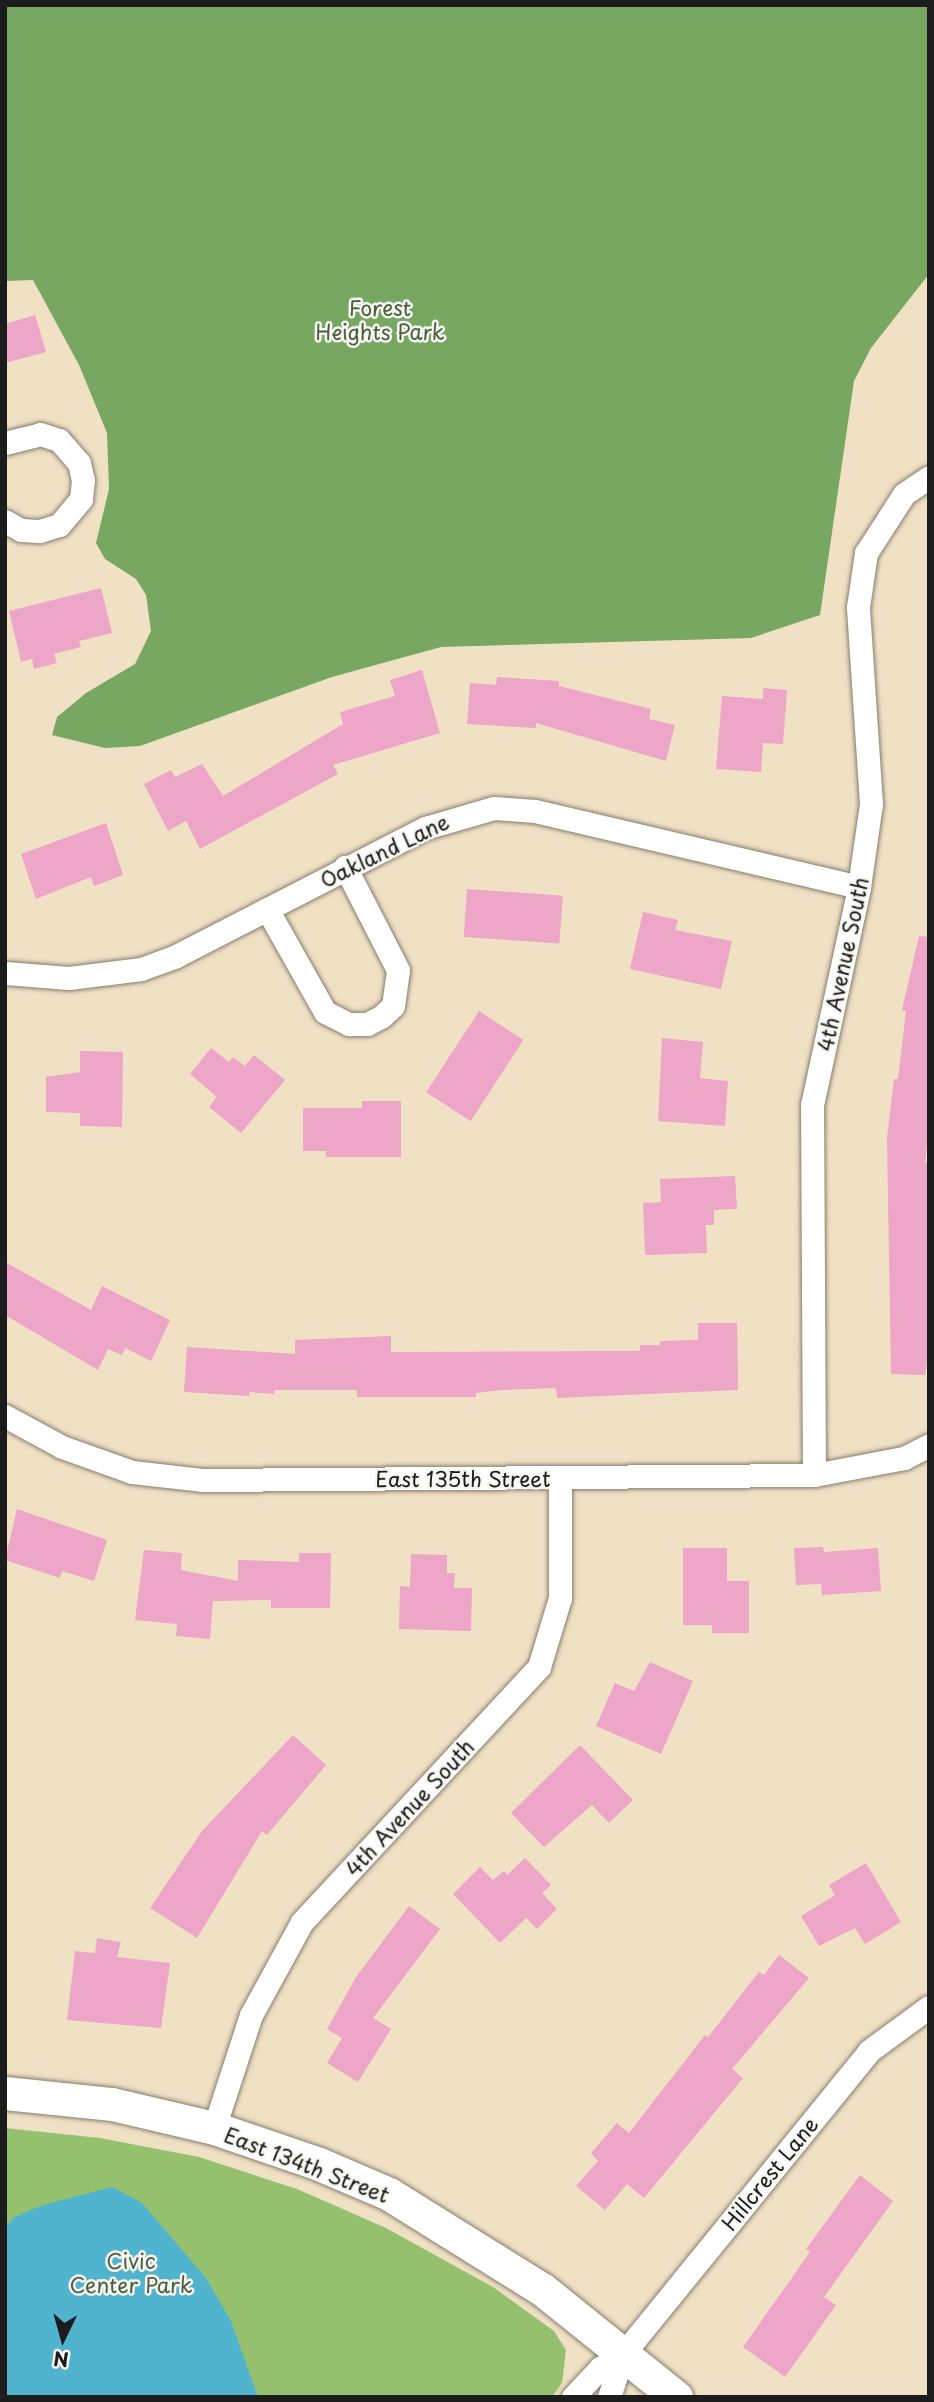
<!DOCTYPE html>
<style>
body{margin:0}
#map{position:relative;width:934px;height:2402px;overflow:hidden;background:#f0e1c4;font-family:"Playpen Sans",sans-serif}
div>[style]{position:absolute}
.green>*{inset:0;background:#95c16f}
.forest>*{inset:0;background:#78a762}
.water>*{inset:0;background:#51b4cf}
.building>*{inset:0;background:#eda5c8;transform-origin:0 0}
.roads{filter:drop-shadow(0 0 2px #867e70) drop-shadow(0 0 2px #867e70)}
.street>*{height:23px;margin:-11.5px;padding:0 11.5px;transform-origin:11.5px;border-radius:11.5px;background:#fff}
.secondary>*{height:33px;margin:-16.5px;padding:0 16.5px;transform-origin:16.5px;border-radius:16.5px;background:#fff}
span{translate:-50% -50%;white-space:nowrap;text-align:center;line-height:1.15;-webkit-text-stroke:5px #f6f6f2;paint-order:stroke}
.park-label{font-size:21px;color:#4c5e3d}
.street-label{font-size:21px;color:#1c1c1c}
.frame{position:absolute;inset:0;border:7px solid #1c1c1c;pointer-events:none}
.north{position:absolute;left:28px;top:2304px;width:70px;height:70px;-webkit-text-stroke:5px #f6f6f2;paint-order:stroke;rotate:185deg;font-size:19px;font-weight:700;line-height:28px;text-align:center;color:#1c1c1c}
.north::after{content:'';display:block;margin:auto;width:24px;height:32px;background:#1c1c1c;clip-path:polygon(50% 0,100% 100%,50% 72%,0 100%)}
</style>
<div id="map">
<div class="green">
<i style="clip-path:polygon(5px 2128px,100px 2138px,199px 2157px,297px 2189px,386px 2228px,493px 2287px,554px 2331px,566px 2350px,562px 2383px,552px 2397px,5px 2397px)"></i>
</div>
<div class="forest">
<i style="clip-path:polygon(5px 5px,929px 5px,929px 274px,871px 348px,854px 381px,820px 615px,751px 638px,441px 647px,332px 677px,140px 746px,105px 748px,52px 735px,57px 717px,86px 693px,135px 664px,151px 631px,146px 595px,136px 579px,105px 559px,96px 543px,109px 489px,107px 433px,79px 365px,33px 280px,5px 281px)"></i>
</div>
<div class="water">
<i style="clip-path:polygon(112px 2187px,142px 2203px,206px 2278px,231px 2321px,258px 2397px,5px 2397px,5px 2228px,14px 2217px,40px 2206px)"></i>
</div>
<div class="building">
<i style="clip-path:polygon(35px 315px,46px 352px,5px 363px,5px 324px)"></i>
<i style="clip-path:polygon(101px 588px,112px 633px,79px 641px,81px 647px,54px 654px,57px 663px,34px 669px,32px 659px,21px 662px,9px 611px)"></i>
<i style="clip-path:polygon(422px 670px,440px 733px,333px 765px,338px 774px,200px 849px,186px 821px,168px 831px,144px 784px,171px 770px,175px 777px,202px 764px,223px 796px,343px 724px,340px 712px,395px 696px,390px 680px)"></i>
<i style="clip-path:polygon(497px 677px,559px 681px,559px 686px,651px 709px,649px 719px,675px 725px,666px 761px,536px 723px,536px 728px,467px 724px,470px 683px,496px 685px)"></i>
<i style="clip-path:polygon(763px 688px,787px 690px,783px 744px,763px 743px,761px 772px,716px 769px,722px 696px,763px 699px)"></i>
<i style="clip-path:polygon(106px 823px,123px 875px,94px 886px,91px 877px,36px 899px,21px 854px)"></i>
<i style="left:467px;top:889px;width:96px;height:48px;rotate:4deg"></i>
<i style="clip-path:polygon(643px 912px,678px 920px,675px 930px,732px 941px,721px 989px,630px 969px)"></i>
<i style="clip-path:polygon(919px 936px,929px 937px,929px 1127px,925px 1162px,929px 1162px,929px 1349px,925px 1375px,891px 1374px,887px 1138px,894px 1079px,898px 1079px,906px 1011px,902px 1010px)"></i>
<i style="left:479px;top:1011px;width:53px;height:97px;rotate:33deg"></i>
<i style="clip-path:polygon(662px 1038px,703px 1042px,700px 1078px,728px 1081px,725px 1126px,658px 1121px)"></i>
<i style="clip-path:polygon(211px 1048px,229px 1062px,233px 1057px,245px 1066px,254px 1055px,285px 1080px,241px 1133px,209px 1107px,217px 1097px,190px 1074px)"></i>
<i style="clip-path:polygon(80px 1051px,123px 1052px,122px 1127px,80px 1126px,80px 1113px,46px 1112px,46px 1077px,80px 1072px)"></i>
<i style="clip-path:polygon(362px 1101px,401px 1101px,401px 1157px,326px 1157px,326px 1151px,303px 1151px,303px 1108px,362px 1108px)"></i>
<i style="clip-path:polygon(735px 1176px,737px 1209px,714px 1210px,714px 1225px,706px 1225px,707px 1253px,645px 1255px,643px 1203px,661px 1202px,660px 1179px)"></i>
<i style="clip-path:polygon(5px 1262px,91px 1310px,102px 1286px,170px 1320px,151px 1361px,125px 1348px,122px 1355px,108px 1349px,98px 1370px,5px 1315px)"></i>
<i style="clip-path:polygon(698px 1323px,737px 1323px,738px 1390px,557px 1398px,556px 1388px,502px 1390px,476px 1393px,476px 1397px,357px 1397px,357px 1390px,274px 1390px,274px 1394px,249px 1392px,249px 1396px,184px 1392px,187px 1347px,295px 1354px,295px 1340px,391px 1336px,391px 1352px,640px 1351px,640px 1345px,660px 1345px,660px 1341px,698px 1340px)"></i>
<i style="clip-path:polygon(17px 1509px,107px 1540px,94px 1581px,62px 1571px,60px 1578px,5px 1560px)"></i>
<i style="clip-path:polygon(823px 1547px,824px 1552px,878px 1548px,881px 1591px,822px 1595px,821px 1584px,796px 1585px,794px 1548px)"></i>
<i style="clip-path:polygon(683px 1548px,727px 1548px,727px 1581px,749px 1581px,749px 1633px,712px 1633px,712px 1625px,683px 1625px)"></i>
<i style="clip-path:polygon(144px 1550px,182px 1553px,181px 1570px,238px 1581px,238px 1560px,299px 1562px,299px 1553px,331px 1553px,330px 1608px,271px 1608px,271px 1600px,213px 1601px,210px 1639px,176px 1636px,177px 1624px,135px 1620px)"></i>
<i style="clip-path:polygon(411px 1554px,447px 1555px,447px 1573px,455px 1573px,454px 1588px,472px 1588px,471px 1631px,399px 1629px,400px 1586px,410px 1587px)"></i>
<i style="clip-path:polygon(650px 1662px,693px 1681px,661px 1754px,596px 1726px,615px 1683px,634px 1691px)"></i>
<i style="clip-path:polygon(293px 1735px,326px 1765px,267px 1835px,262px 1831px,197px 1938px,150px 1908px,202px 1831px)"></i>
<i style="clip-path:polygon(580px 1745px,633px 1800px,609px 1823px,592px 1805px,544px 1847px,511px 1813px)"></i>
<i style="clip-path:polygon(525px 1858px,551px 1885px,542px 1893px,557px 1909px,537px 1929px,526px 1918px,500px 1943px,453px 1894px,480px 1867px,493px 1880px,504px 1871px,507px 1875px)"></i>
<i style="clip-path:polygon(866px 1863px,901px 1922px,865px 1944px,855px 1928px,819px 1946px,801px 1916px,835px 1895px,829px 1885px)"></i>
<i style="clip-path:polygon(409px 1906px,440px 1929px,373px 2018px,391px 2029px,358px 2082px,327px 2063px,342px 2038px,327px 2029px,356px 1977px)"></i>
<i style="clip-path:polygon(97px 1938px,121px 1942px,117px 1957px,170px 1963px,161px 2028px,67px 2020px,75px 1951px,95px 1953px)"></i>
<i style="clip-path:polygon(779px 1955px,809px 1978px,732px 2069px,743px 2078px,644px 2198px,627px 2184px,605px 2210px,576px 2186px,598px 2161px,591px 2153px,617px 2123px,629px 2133px,705px 2035px,708px 2037px,759px 1972px,764px 1975px)"></i>
<i style="clip-path:polygon(860px 2175px,893px 2201px,824px 2297px,836px 2305px,785px 2377px,743px 2347px,810px 2252px,806px 2249px)"></i>
</div>
<div class="roads">
<div class="street">
<i style="left:5px;top:443px;width:36px;rotate:-14deg"></i>
<i style="left:40px;top:434px;width:20px;rotate:18deg"></i>
<i style="left:59px;top:440px;width:30px;rotate:49deg"></i>
<i style="left:79px;top:463px;width:17px;rotate:77deg"></i>
<i style="left:83px;top:480px;width:19px;rotate:96deg"></i>
<i style="left:81px;top:499px;width:34px;rotate:130deg"></i>
<i style="left:59px;top:525px;width:21px;rotate:163deg"></i>
<i style="left:39px;top:531px;width:18px;rotate:-177deg"></i>
<i style="left:21px;top:530px;width:18px;rotate:-151deg"></i>
<i style="left:267px;top:909px;width:118px;rotate:60.6deg"></i>
<i style="left:325px;top:1012px;width:27px;rotate:27deg"></i>
<i style="left:349px;top:1024px;width:18px"></i>
<i style="left:367px;top:1024px;width:16px;rotate:-27deg"></i>
<i style="left:381px;top:1017px;width:16px;rotate:-43deg"></i>
<i style="left:393px;top:1006px;width:36px;rotate:-82deg"></i>
<i style="left:398px;top:970px;width:116px;rotate:-117.2deg"></i>
<i style="left:5px;top:973px;width:64px;rotate:4.5deg"></i>
<i style="left:69px;top:978px;width:73px;rotate:-7.1deg"></i>
<i style="left:141px;top:969px;width:37px;rotate:-20deg"></i>
<i style="left:176px;top:956px;width:280px;rotate:-27.2deg"></i>
<i style="left:425px;top:828px;width:72px;rotate:-16.2deg"></i>
<i style="left:494px;top:808px;width:41px;rotate:4.2deg"></i>
<i style="left:535px;top:811px;width:333px;rotate:13.2deg"></i>
<i style="left:5px;top:1416px;width:65px;rotate:28.5deg"></i>
<i style="left:62px;top:1447px;width:74px;rotate:19.7deg"></i>
<i style="left:132px;top:1472px;width:70px;rotate:6.5deg"></i>
<i style="left:202px;top:1480px;width:612px;rotate:-0.47deg"></i>
<i style="left:814px;top:1475px;width:92px;rotate:-10.7deg"></i>
<i style="left:904px;top:1458px;width:28px;rotate:-27deg"></i>
<i style="left:814px;top:1475px;width:370px;rotate:-90.3deg"></i>
<i style="left:812px;top:1105px;width:223px;rotate:-77.8deg"></i>
<i style="left:859px;top:887px;width:84px;rotate:-81.8deg"></i>
<i style="left:871px;top:804px;width:197px;rotate:-93.8deg"></i>
<i style="left:858px;top:607px;width:55px;rotate:-81.6deg"></i>
<i style="left:866px;top:553px;width:70px;rotate:-57.2deg"></i>
<i style="left:904px;top:494px;width:30px;rotate:-34deg"></i>
<i style="left:214px;top:2128px;width:119px;rotate:-71.9deg"></i>
<i style="left:251px;top:2015px;width:106px;rotate:-61.3deg"></i>
<i style="left:302px;top:1922px;width:348px;rotate:-47.1deg"></i>
<i style="left:539px;top:1667px;width:72px;rotate:-73.1deg"></i>
<i style="left:560px;top:1598px;width:121px;rotate:-90deg"></i>
<i style="left:573px;top:2397px;width:40px;rotate:-47deg"></i>
<i style="left:600px;top:2368px;width:27px;rotate:-31deg"></i>
<i style="left:623px;top:2354px;width:390px;rotate:-50.9deg"></i>
<i style="left:869px;top:2051px;width:74px;rotate:-36.3deg"></i>
<i style="left:609px;top:2397px;width:45px;rotate:-72deg"></i>
</div>
<div class="secondary">
<i style="left:5px;top:2093px;width:108px;rotate:5.9deg"></i>
<i style="left:112px;top:2104px;width:105px;rotate:13.2deg"></i>
<i style="left:214px;top:2128px;width:111px;rotate:18.9deg"></i>
<i style="left:319px;top:2164px;width:76px;rotate:23.2deg"></i>
<i style="left:389px;top:2194px;width:181px;rotate:31.9deg"></i>
<i style="left:543px;top:2290px;width:171px;rotate:38.8deg"></i>
</div>
</div>
<div class="park-label">
<span style="left:380px;top:319px">Forest<br>Heights Park</span>
<span style="left:131px;top:2272px">Civic<br>Center Park</span>
</div>
<div class="street-label">
<span style="left:384px;top:850px;rotate:-26deg">Oakland Lane</span>
<span style="left:842px;top:964px;rotate:-78deg">4th Avenue South</span>
<span style="left:463px;top:1478px">East 135th Street</span>
<span style="left:409px;top:1807px;rotate:-47deg">4th Avenue South</span>
<span style="left:307px;top:2164px;rotate:21deg">East 134th Street</span>
<span style="left:769px;top:2173px;rotate:-51deg">Hillcrest Lane</span>
</div>
<div class="frame"></div>
<div class="north">N</div>
</div>
